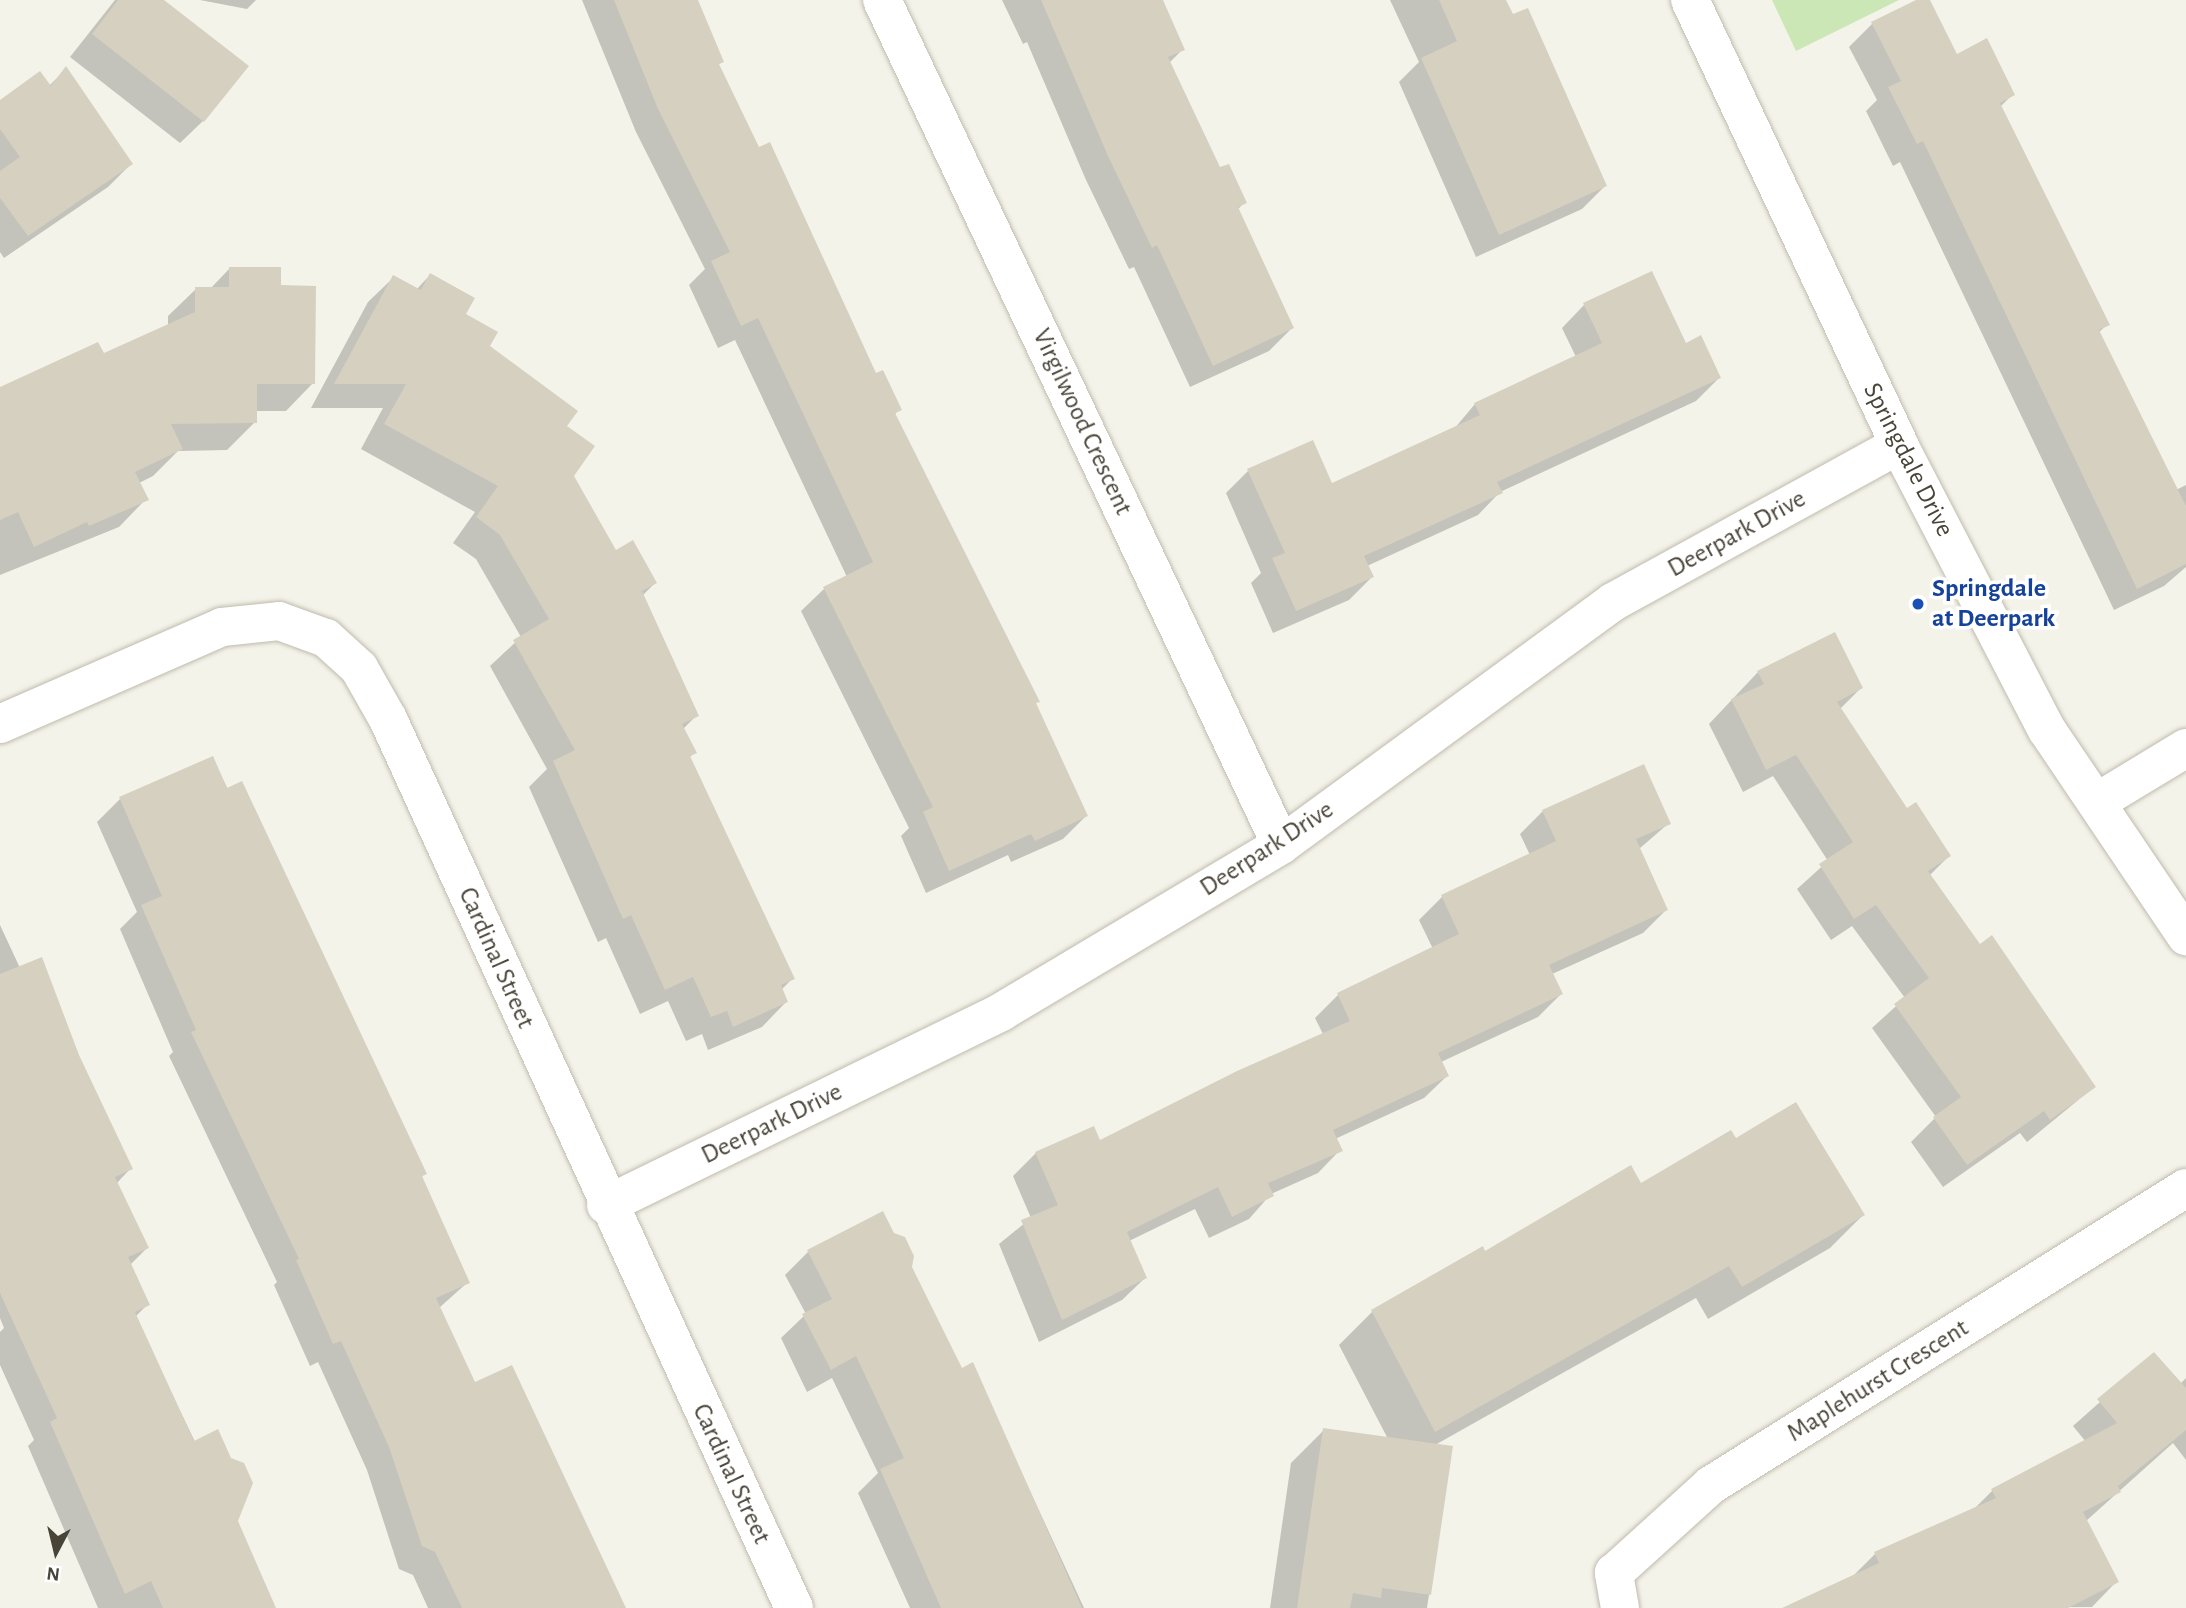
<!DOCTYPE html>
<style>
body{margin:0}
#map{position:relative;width:2186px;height:1608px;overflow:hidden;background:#f4f3ea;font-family:"Alegreya Sans",sans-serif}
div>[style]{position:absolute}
.green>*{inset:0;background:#cae7b5}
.shadow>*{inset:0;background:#0003}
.building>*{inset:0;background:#d6d0c0}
.roads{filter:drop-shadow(0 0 2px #c0bbad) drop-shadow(0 0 2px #c0bbad)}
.street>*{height:38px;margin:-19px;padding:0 19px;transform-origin:19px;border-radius:19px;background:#fff}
.dots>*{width:19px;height:19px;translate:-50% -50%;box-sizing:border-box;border:4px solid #fff;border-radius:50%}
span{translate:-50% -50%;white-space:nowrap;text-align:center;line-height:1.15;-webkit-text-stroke:7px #fff;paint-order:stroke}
.street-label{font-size:26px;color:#484438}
.transit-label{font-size:26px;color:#164399;font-weight:700}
.left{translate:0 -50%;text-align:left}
.north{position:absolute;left:21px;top:1517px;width:70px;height:70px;-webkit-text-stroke:5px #fff;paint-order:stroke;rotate:187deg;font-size:19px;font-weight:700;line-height:28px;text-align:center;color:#484438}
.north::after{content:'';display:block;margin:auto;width:24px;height:32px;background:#484438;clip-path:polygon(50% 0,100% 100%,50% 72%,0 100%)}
</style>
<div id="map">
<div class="green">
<i style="clip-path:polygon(1772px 0,1899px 0,1796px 51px)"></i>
</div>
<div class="shadow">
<i style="clip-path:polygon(115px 0,162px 0,203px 121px,180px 143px,70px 57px)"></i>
<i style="clip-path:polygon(200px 0,256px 0,247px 9px)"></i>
<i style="clip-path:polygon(582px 0,697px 0,722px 62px,718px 65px,758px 150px,875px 375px,900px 409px,894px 415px,1038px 701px,1035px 704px,1086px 816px,1063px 839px,1011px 862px,1008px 855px,926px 893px,901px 836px,909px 828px,801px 611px,824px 589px,847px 577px,735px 340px,718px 348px,689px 285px,705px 269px,636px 132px)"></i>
<i style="clip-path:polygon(1002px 0,1161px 0,1183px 49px,1169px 63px,1219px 169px,1245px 202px,1237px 210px,1292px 328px,1269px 351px,1190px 387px,1134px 267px,1129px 269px,1086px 180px,1027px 42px,1023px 44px)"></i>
<i style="clip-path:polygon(1390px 0,1504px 0,1605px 186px,1582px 209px,1476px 257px,1399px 82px,1419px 62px)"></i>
<i style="clip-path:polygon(1920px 0,1928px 0,1956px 56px,2013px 94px,2000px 107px,2108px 324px,2098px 333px,2176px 490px,2186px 485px,2186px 567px,2164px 586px,2114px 610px,1900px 162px,1893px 166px,1866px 111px,1877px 100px,1849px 47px,1872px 24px)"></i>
<i style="clip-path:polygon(66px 69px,131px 164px,108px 187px,4px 258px,0 252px,0 103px,49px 86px)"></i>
<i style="clip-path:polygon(230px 268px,279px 287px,313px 383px,286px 411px,255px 411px,255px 422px,227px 450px,178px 451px,153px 476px,139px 483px,146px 499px,119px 527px,0 575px,0 389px,103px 356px,168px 326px,168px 316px,196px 289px,210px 289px)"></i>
<i style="clip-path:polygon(430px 275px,488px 347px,565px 427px,571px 476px,615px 553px,655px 583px,642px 596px,697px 715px,683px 729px,694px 753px,689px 758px,793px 978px,781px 990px,786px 1002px,762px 1027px,708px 1050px,702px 1034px,686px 1041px,668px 1001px,640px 1014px,606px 938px,598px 942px,529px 787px,547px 769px,490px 666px,521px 637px,476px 559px,453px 543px,475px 512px,361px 449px,383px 408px,311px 408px,368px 302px,393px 278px,416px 290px)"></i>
<i style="clip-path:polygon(1584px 305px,1686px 345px,1719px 378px,1696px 401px,1500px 492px,1478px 515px,1367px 566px,1372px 577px,1349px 600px,1273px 633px,1251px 583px,1261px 573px,1226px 493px,1248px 471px,1331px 485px,1454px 429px,1475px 404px,1576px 357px,1562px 328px)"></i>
<i style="clip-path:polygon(1758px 672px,1861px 688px,1840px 709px,1906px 811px,1949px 856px,1930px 875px,1980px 946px,2094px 1087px,2027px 1142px,2020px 1133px,1943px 1187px,1911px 1142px,1936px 1117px,1872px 1028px,1905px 998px,1852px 926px,1831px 940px,1797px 889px,1828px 861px,1773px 776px,1743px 792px,1709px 724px)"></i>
<i style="clip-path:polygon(212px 758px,425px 1173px,421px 1178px,468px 1282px,439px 1308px,474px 1385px,625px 1608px,428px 1608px,413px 1575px,399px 1569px,367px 1470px,318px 1362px,310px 1366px,274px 1285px,277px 1282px,169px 1056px,173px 1052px,120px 929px,137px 912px,97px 822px,120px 799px)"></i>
<i style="clip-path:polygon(1543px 811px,1669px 823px,1639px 849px,1666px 910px,1643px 933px,1552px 974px,1561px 994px,1538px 1017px,1441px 1062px,1447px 1076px,1424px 1098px,1335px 1139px,1340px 1150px,1318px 1173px,1271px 1194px,1249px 1219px,1209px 1238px,1195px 1209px,1129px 1241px,1145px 1278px,1122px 1300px,1039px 1342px,999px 1244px,1031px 1218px,1013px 1176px,1036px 1153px,1100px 1143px,1323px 1034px,1315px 1018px,1338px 995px,1433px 949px,1419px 920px,1442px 897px,1530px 855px,1520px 834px)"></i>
<i style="clip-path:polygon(0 925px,20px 968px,77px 1056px,131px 1168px,116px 1184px,147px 1248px,130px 1265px,148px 1304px,135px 1317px,275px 1608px,98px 1608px,28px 1446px,34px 1440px,0 1365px,0 1332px,4px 1328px,0 1318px)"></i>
<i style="clip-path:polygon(1736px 1140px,1863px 1215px,1830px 1248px,1708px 1319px,1696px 1298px,1435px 1445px,1451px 1448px,1427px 1608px,1270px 1608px,1291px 1463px,1324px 1430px,1388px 1439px,1339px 1345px,1372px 1312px,1485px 1254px)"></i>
<i style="clip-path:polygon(882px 1213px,962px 1370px,972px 1365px,1084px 1608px,910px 1608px,858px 1493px,878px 1473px,832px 1378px,807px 1392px,781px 1338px,806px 1314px,785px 1275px,808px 1252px)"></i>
<i style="clip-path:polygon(2154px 1354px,2180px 1384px,2186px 1378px,2186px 1460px,2173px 1443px,2086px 1521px,2117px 1581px,2092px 1607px,1786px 1608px,1851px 1578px,1875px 1554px,1973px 1510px,1992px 1491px,2086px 1442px,2073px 1426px)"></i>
</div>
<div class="building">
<i style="clip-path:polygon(118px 0,164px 0,249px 66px,204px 122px,92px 34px)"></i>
<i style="clip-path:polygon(614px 0,698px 0,724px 62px,719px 64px,759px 147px,770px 142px,876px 373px,883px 370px,902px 410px,895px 413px,1040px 702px,1036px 703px,1088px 816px,1035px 841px,1031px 834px,949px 871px,923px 812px,933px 807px,823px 587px,873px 562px,758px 318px,741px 326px,711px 261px,730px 252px,658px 109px)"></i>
<i style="clip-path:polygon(1041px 0,1163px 0,1185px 50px,1168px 57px,1220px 167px,1229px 164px,1247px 203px,1238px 207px,1294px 328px,1213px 366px,1157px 245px,1152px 248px,1108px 156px)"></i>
<i style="clip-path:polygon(1439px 0,1506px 0,1513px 14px,1528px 8px,1607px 186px,1499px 235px,1421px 58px,1457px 41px)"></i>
<i style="clip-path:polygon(1916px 0,1930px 0,1957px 54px,1987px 38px,2015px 95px,2000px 103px,2110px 325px,2099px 330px,2186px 506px,2186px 564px,2137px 589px,1923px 141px,1917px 144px,1888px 87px,1901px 81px,1871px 22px)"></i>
<i style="clip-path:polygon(66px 66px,133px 164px,28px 236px,0 198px,0 171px,20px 157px,0 129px,0 100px,40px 71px,51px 86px)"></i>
<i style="clip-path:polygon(229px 267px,281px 267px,281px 285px,316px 286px,315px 384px,257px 384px,257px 423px,171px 424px,183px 449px,135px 472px,149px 500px,89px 526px,87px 522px,34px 547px,18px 512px,0 520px,0 387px,98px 342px,104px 353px,195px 312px,195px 287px,229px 287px)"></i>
<i style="clip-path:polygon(1652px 271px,1686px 343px,1701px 335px,1721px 378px,1497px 482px,1503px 493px,1364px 556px,1374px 577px,1296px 611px,1272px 558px,1285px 553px,1247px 469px,1313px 440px,1332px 483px,1480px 415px,1474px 403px,1602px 343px,1583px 303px)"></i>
<i style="clip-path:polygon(430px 273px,475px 298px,466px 314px,498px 332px,490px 346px,578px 411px,567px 426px,595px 446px,574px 476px,616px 550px,633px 540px,657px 583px,642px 591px,699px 716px,682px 724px,697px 753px,690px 756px,795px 979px,781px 985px,788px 1002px,733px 1027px,727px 1011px,711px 1017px,693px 977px,665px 990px,631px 915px,623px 919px,553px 761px,575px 750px,513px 640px,549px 619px,500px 535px,476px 517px,498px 486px,384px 424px,406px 384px,334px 384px,393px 275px,421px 290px)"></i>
<i style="clip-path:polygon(1835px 632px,1863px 688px,1837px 702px,1907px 808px,1916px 802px,1951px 856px,1928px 871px,1980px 944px,1992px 935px,2096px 1087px,2050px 1120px,2044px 1111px,1967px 1165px,1933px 1117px,1961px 1097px,1894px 1004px,1929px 978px,1876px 905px,1854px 919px,1819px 864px,1853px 842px,1796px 755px,1766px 770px,1731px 699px,1764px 684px,1757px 671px)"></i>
<i style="clip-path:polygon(213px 756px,227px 788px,242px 781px,427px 1174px,422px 1176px,470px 1283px,436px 1298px,475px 1382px,512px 1365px,626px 1608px,462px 1608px,435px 1552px,422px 1546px,389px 1447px,341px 1341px,333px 1344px,296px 1260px,299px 1259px,191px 1032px,196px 1030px,141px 905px,162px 896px,119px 797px)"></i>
<i style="clip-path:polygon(1644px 764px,1671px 824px,1636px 839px,1668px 910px,1549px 965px,1563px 994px,1438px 1053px,1449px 1076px,1333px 1130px,1343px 1151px,1268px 1183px,1274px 1196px,1232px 1217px,1218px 1187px,1127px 1232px,1147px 1278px,1062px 1320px,1021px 1220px,1058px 1205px,1035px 1152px,1094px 1126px,1100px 1140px,1237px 1071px,1350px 1021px,1337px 993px,1459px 934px,1441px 895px,1556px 841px,1542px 810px)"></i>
<i style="clip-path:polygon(42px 957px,79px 1055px,133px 1169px,115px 1177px,149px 1248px,128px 1257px,150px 1305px,135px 1312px,194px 1441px,218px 1429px,231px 1458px,244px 1463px,253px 1483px,238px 1521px,276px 1608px,163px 1608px,151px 1581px,125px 1594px,50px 1422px,57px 1418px,0 1293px,0 974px)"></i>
<i style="clip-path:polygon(1796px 1102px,1865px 1215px,1742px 1287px,1729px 1266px,1435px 1432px,1371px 1310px,1483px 1246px,1485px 1251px,1631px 1165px,1641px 1183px,1731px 1130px,1736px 1138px)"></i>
<i style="clip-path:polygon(883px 1211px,894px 1233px,905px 1237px,914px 1256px,912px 1267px,962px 1368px,973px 1362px,1082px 1608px,941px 1608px,880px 1469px,904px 1458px,856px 1356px,831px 1370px,802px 1314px,832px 1299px,807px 1250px)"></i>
<i style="clip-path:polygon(2154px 1352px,2186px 1388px,2186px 1430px,2118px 1486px,2121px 1492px,2083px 1512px,2119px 1582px,2068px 1608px,1782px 1608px,1879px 1563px,1874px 1552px,1996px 1498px,1991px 1489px,2117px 1423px,2097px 1399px)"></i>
<i style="clip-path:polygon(1323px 1428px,1453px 1446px,1431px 1595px,1382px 1588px,1381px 1598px,1353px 1593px,1350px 1608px,1297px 1608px)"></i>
</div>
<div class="roads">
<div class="street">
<i style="left:882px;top:0;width:934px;rotate:64.72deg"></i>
<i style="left:1690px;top:0;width:492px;rotate:64.8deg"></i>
<i style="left:1899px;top:445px;width:321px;rotate:62.6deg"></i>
<i style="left:2047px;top:730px;width:249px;rotate:56deg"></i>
<i style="left:0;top:724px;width:242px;rotate:-23.6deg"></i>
<i style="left:222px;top:627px;width:57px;rotate:-6deg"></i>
<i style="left:279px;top:621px;width:50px;rotate:19.9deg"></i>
<i style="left:326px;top:638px;width:45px;rotate:42.3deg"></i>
<i style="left:359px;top:668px;width:59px;rotate:60.4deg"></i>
<i style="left:388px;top:719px;width:977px;rotate:65.45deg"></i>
<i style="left:2097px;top:802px;width:104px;rotate:-31.2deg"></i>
<i style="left:606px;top:1205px;width:440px;rotate:-26deg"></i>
<i style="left:1001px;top:1012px;width:326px;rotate:-30.8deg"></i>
<i style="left:1281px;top:845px;width:411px;rotate:-36.2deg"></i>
<i style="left:1613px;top:602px;width:326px;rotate:-28.8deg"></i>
<i style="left:1620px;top:1608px;width:36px;rotate:-100deg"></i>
<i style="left:1614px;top:1573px;width:131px;rotate:-42.2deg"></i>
<i style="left:1711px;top:1485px;width:560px;rotate:-32.02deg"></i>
</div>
</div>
<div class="dots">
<i style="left:1918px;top:604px;background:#1a4fb4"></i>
</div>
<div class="street-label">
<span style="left:1082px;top:422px;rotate:65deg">Virgilwood Crescent</span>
<span style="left:1908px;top:460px;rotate:63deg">Springdale Drive</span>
<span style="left:1737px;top:534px;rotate:-29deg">Deerpark Drive</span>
<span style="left:1267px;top:849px;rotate:-33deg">Deerpark Drive</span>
<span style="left:496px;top:958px;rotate:66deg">Cardinal Street</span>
<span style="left:772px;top:1124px;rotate:-26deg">Deerpark Drive</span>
<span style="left:1878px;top:1381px;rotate:-32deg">Maplehurst Crescent</span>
<span style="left:731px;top:1474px;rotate:65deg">Cardinal Street</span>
</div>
<div class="transit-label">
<span class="left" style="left:1932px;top:604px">Springdale<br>at Deerpark</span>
</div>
<div class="north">N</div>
</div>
